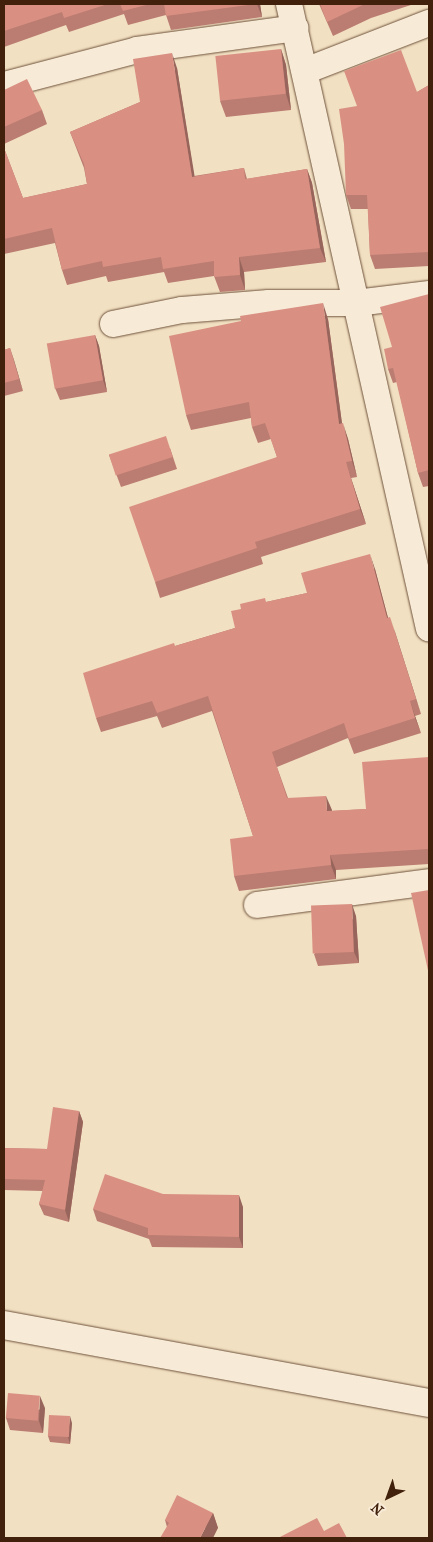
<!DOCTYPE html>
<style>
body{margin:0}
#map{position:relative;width:433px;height:1542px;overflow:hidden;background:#f2e0c2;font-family:"IM FELL French Canon",serif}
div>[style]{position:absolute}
.roads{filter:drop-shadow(0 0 1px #6e513a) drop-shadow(0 0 1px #6e513a)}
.minor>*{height:26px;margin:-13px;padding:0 13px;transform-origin:13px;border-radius:13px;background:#f7ebd7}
.secondary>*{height:28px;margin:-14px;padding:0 14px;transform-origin:14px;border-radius:14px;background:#f7ebd7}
.wall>*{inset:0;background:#bb7c71}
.shaded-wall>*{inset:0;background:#98655c}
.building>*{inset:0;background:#d99083;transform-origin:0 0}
span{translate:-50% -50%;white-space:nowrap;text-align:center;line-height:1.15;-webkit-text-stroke:4.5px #f7ebd7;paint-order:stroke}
.frame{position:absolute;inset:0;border:5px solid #42210c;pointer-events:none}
.north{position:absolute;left:363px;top:1472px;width:50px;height:50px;-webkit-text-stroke:4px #f7ebd7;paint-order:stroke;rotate:222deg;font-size:14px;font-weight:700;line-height:20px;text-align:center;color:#42210c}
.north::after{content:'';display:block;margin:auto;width:18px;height:22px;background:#42210c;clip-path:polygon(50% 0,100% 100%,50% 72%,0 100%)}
</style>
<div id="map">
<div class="roads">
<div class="minor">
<i style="left:289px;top:4px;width:640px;rotate:77.37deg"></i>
<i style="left:305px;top:71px;width:133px;rotate:-21.2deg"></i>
<i style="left:4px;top:85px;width:138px;rotate:-14.7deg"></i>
<i style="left:137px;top:50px;width:160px;rotate:-7.9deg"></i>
<i style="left:113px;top:324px;width:70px;rotate:-11.5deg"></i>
<i style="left:182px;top:310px;width:87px;rotate:-4.6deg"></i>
<i style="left:269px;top:303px;width:87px"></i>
<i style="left:356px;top:303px;width:74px;rotate:-7deg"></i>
<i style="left:257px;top:905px;width:174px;rotate:-7.6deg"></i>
</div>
<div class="secondary">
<i style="left:4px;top:1325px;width:432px;rotate:10.4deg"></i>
</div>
</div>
<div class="wall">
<i style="clip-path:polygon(4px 4px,260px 4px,262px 17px,171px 30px,166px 15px,128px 25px,124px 14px,69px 32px,66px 25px,4px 47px)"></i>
<i style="clip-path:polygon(319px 4px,414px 4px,371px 18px,333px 36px)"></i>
<i style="clip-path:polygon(281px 49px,286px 65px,291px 110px,226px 117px,220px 101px)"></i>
<i style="clip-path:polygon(177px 68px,194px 176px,244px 168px,247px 179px,307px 169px,312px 183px,326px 262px,244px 272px,245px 290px,220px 292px,214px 276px,168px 283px,164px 272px,108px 282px,106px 276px,67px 285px,62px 270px,55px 243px,4px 254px,4px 148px,23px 198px,87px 184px,84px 168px,70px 132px,140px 102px)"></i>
<i style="clip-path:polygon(429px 85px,429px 266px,375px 269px,370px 255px,368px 209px,351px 209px,346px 195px,417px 92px)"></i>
<i style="clip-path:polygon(4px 90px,42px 110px,47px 124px,4px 144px)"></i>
<i style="clip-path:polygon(429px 294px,429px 486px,423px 487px,418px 473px,397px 382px,393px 383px,388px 369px,392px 347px)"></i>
<i style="clip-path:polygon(328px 319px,342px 423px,348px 439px,357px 477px,351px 478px,366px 524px,261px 557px,263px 564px,160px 598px,155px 582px,277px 457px,271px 439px,258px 443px,252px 427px,251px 418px,191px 430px,186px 415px)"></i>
<i style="clip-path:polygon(95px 335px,99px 346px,107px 392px,60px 400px,55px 388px)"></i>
<i style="clip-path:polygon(10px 348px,23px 391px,4px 396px,4px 350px)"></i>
<i style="clip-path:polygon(170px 448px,177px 469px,121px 487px,109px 455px)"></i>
<i style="clip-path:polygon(375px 569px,388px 618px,395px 632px,421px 714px,415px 716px,421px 733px,354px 754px,348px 738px,277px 767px,288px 798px,332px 811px,366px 809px,429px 757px,429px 864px,336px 870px,336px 879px,239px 891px,234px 876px,253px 836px,212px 711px,162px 728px,157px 716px,101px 732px,96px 718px,175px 646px,235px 628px,266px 602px,307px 593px)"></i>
<i style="clip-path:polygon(356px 916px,359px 963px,318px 966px,314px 954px)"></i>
<i style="clip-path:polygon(79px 1111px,83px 1122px,69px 1222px,44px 1215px,39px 1204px,43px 1191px,4px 1190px,4px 1148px,47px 1149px)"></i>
<i style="clip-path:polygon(243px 1207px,243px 1248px,152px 1247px,149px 1239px,97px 1221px,93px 1209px)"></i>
<i style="clip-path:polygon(45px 1408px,43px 1433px,10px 1430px,6px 1418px)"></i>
<i style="clip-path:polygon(72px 1423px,70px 1444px,50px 1442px,48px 1436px)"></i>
<i style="clip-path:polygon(213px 1513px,218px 1528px,167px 1527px,165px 1520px)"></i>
</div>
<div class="shaded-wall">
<i style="clip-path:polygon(257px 4px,260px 4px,262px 17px)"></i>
<i style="clip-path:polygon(281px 49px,286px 65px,291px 110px,286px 94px)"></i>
<i style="clip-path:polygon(172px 53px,177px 68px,197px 191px,192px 177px)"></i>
<i style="clip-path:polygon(307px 169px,312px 183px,326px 262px,320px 248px)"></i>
<i style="clip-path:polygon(239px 257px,244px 272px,245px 290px,240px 275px)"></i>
<i style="clip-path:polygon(323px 303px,328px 319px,344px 439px,339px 424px)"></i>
<i style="clip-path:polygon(95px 335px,99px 346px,107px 392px,103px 380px)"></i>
<i style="clip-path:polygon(10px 348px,14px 360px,23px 391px,19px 379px)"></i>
<i style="clip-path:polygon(343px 423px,348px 439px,357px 477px,352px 461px)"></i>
<i style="clip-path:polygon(346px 462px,351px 478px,366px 524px,360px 509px)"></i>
<i style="clip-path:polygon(370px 554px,375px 569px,392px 633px,387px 618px)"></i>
<i style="clip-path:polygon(390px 617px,395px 632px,421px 714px,416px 699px)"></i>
<i style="clip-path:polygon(410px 701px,415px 716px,421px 733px,415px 718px)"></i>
<i style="clip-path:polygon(326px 796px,332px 810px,333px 826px,327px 811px)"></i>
<i style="clip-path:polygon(330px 855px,336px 870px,336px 879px,331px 865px)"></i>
<i style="clip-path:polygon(352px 904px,356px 916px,359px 963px,354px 952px)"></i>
<i style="clip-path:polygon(79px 1111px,83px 1122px,69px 1222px,65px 1210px)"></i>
<i style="clip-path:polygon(239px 1195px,243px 1207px,243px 1248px,239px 1237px)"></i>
<i style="clip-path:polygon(40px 1396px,45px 1408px,43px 1433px,39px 1421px)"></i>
<i style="clip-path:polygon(70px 1416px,72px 1423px,70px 1444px,68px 1437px)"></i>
<i style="clip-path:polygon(213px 1513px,218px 1528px,213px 1538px,200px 1538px)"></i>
</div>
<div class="building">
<i style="clip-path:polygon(4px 4px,108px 4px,64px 18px,62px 12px,4px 31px)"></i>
<i style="clip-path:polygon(120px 4px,150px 4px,123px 11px)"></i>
<i style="clip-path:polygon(164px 4px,256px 4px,166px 16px)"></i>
<i style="clip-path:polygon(320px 4px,365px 4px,327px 22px)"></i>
<i style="left:281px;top:49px;width:45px;height:66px;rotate:84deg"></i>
<i style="clip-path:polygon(401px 50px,417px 92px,429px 85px,429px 252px,370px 255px,367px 195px,346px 195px,344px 144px,339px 109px,357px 106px,344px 71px)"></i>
<i style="clip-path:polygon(172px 53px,192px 177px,244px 168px,245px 179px,307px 169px,320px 248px,239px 257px,240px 275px,214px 277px,214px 261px,163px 269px,161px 257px,103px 267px,102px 261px,62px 270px,52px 228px,4px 239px,4px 148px,23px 198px,87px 184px,84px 164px,70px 132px,140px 102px,133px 59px)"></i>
<i style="clip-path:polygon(27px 79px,42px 110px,4px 127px,4px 90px)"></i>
<i style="clip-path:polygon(429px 294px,429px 470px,418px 473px,393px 368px,388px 369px,384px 349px,392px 347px,380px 307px)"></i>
<i style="clip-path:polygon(323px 303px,339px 424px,343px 423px,352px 461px,346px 462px,360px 509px,255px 542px,257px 548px,155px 582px,129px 507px,277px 457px,265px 423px,252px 427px,249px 402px,186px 415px,169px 336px,241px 321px,240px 316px)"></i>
<i style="left:95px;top:335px;width:46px;height:49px;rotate:80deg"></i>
<i style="clip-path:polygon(10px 348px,19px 379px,4px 383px,4px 350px)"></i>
<i style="left:166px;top:436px;width:22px;height:60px;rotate:72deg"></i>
<i style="clip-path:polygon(370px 554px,387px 618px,390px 617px,416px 699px,410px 701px,415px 718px,349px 739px,344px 723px,272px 752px,287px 798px,326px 796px,327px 811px,366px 809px,362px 762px,429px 757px,429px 849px,330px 855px,331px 865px,234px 876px,230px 839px,253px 836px,208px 696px,157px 713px,152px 701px,96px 718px,83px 673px,174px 643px,175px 646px,235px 628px,231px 611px,241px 609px,240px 604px,265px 598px,266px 602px,307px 593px,301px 573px)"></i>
<i style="clip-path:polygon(429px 890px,429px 975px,411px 893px)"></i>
<i style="left:352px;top:904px;width:48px;height:41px;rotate:88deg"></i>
<i style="clip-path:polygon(53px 1107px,79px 1111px,65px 1210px,39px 1204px,45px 1180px,4px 1179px,4px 1148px,47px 1149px)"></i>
<i style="clip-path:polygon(105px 1174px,163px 1194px,239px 1195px,239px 1237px,148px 1235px,148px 1228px,93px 1209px)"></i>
<i style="left:8px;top:1393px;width:32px;height:25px;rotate:5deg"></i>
<i style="left:49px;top:1415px;width:21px;height:21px;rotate:3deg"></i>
<i style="clip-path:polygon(177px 1495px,213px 1513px,200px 1538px,160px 1538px,169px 1523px,165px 1520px)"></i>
<i style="clip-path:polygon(317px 1518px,324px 1531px,339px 1523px,347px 1538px,278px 1538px)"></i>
</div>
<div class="frame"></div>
<div class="north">N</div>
</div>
